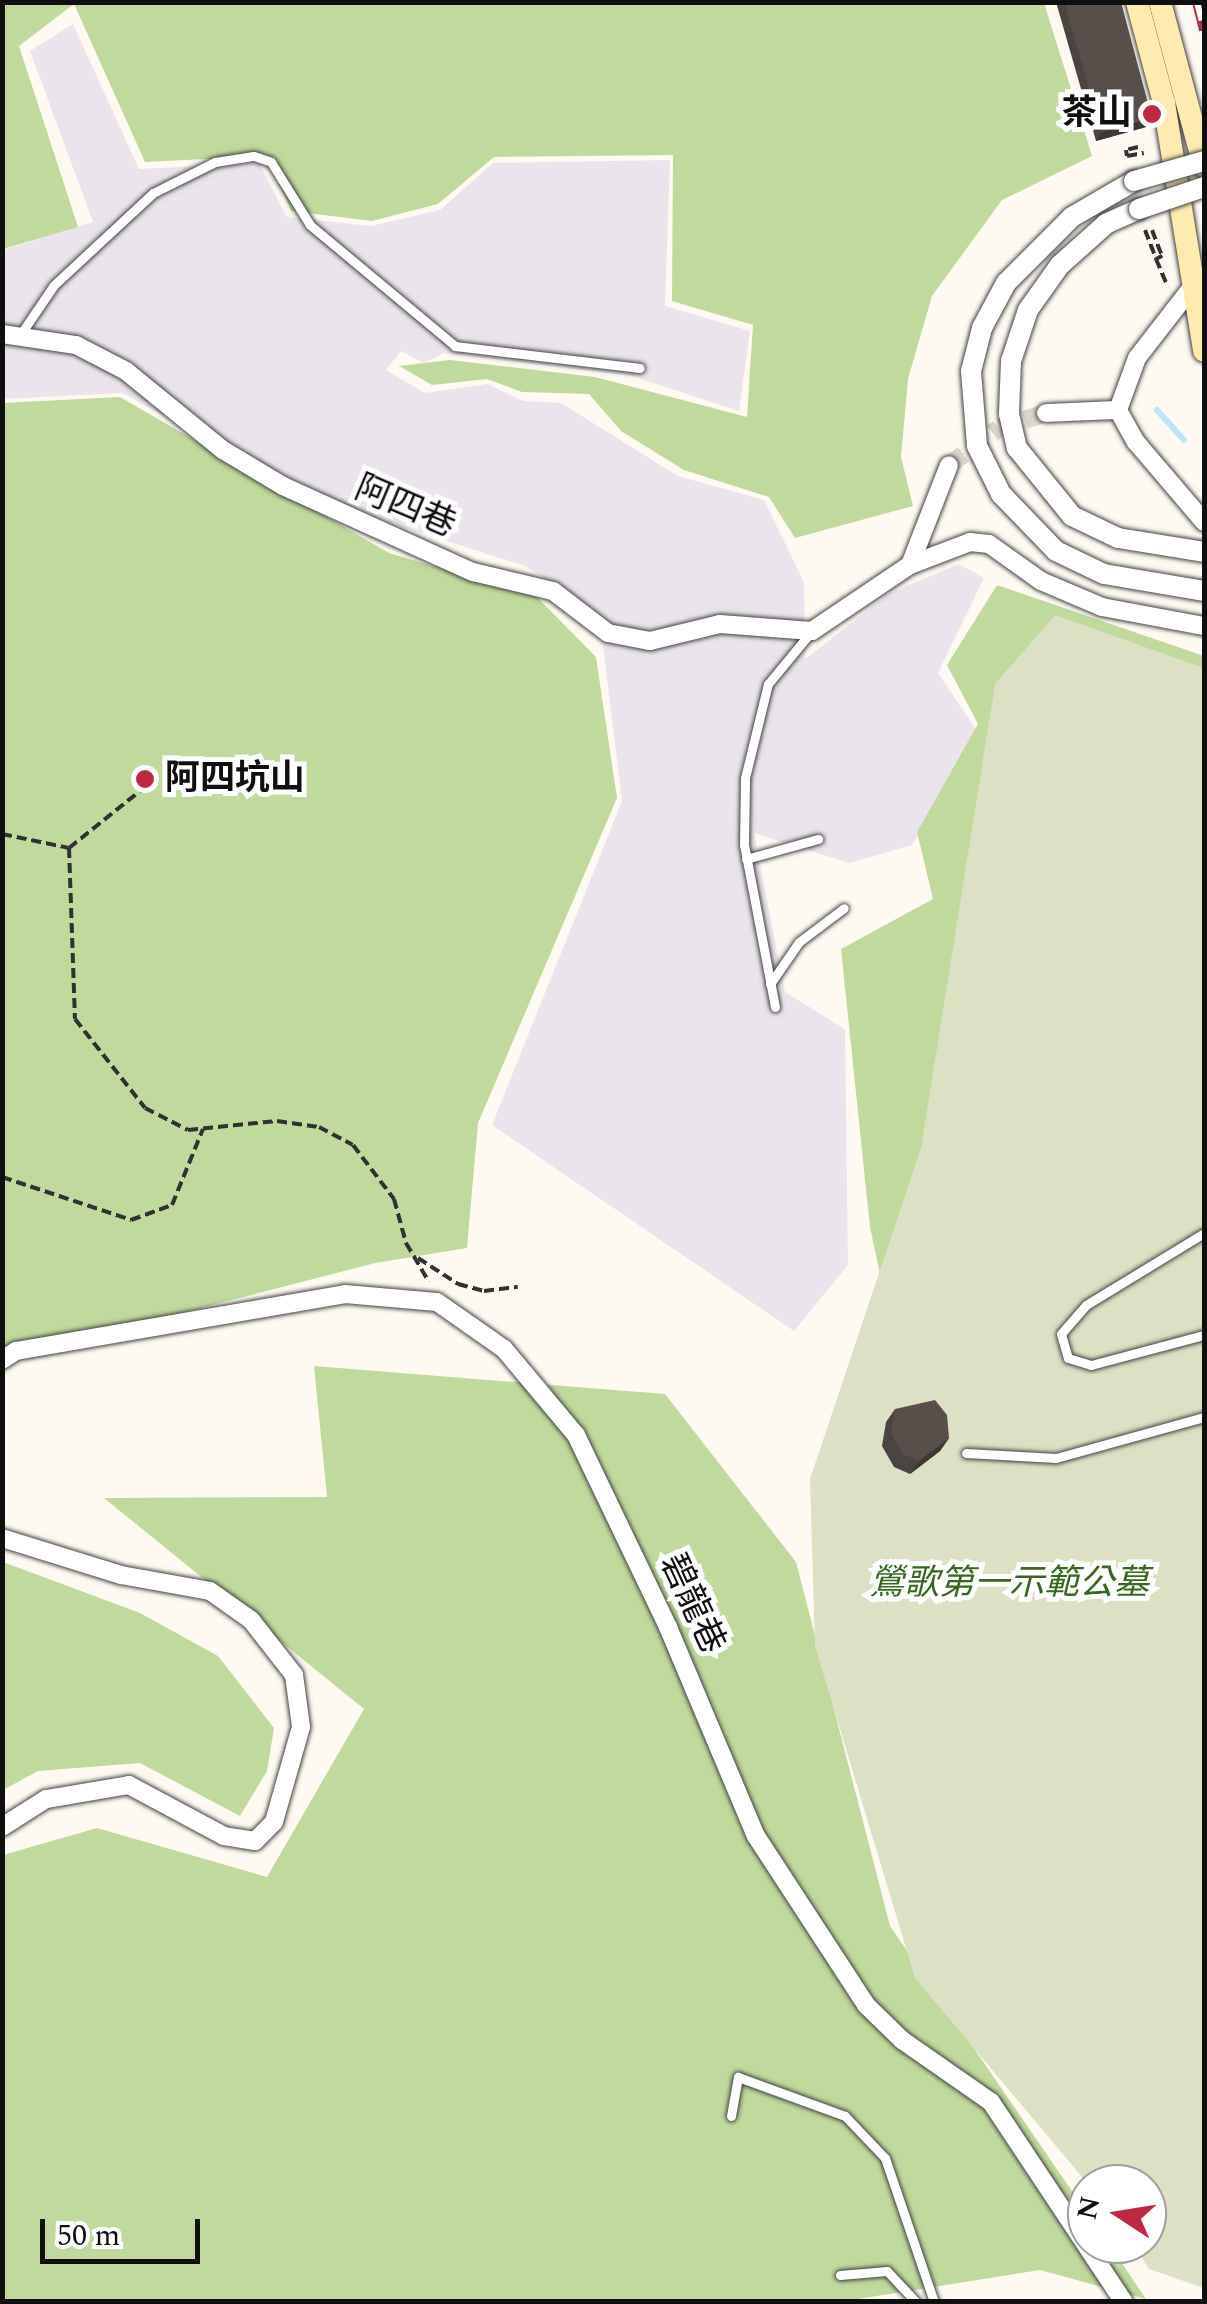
<!DOCTYPE html>
<meta charset="utf-8">
<style>
body{margin:0}
#map{position:relative;width:1207px;height:2304px;overflow:hidden;background:#fffaf1;font-family:Spectral,"Noto Sans TC",serif}
div>[style]{position:absolute}
.industrial>*{inset:0;background:#ebe4ed}
.forest>*{inset:0;background:#bfda9a}
.cemetery>*{inset:0;background:#dbe1c2}
.stream>*{height:6px;margin:-3px;padding:0 3px;transform-origin:3px;border-radius:3px;background:#b7e6f6}
.minor-tunnel>*{height:18px;margin-top:-9px;transform-origin:0;background:repeating-linear-gradient(90deg,#dbd7cf 0 18px,transparent 0 27px)}
.path>*{height:4px;margin-top:-2px;transform-origin:0;background:repeating-linear-gradient(90deg,#313131 0 10px,transparent 0 15px)}
.roads{filter:drop-shadow(0 0 2px #424242) drop-shadow(0 0 2px #424242)}
.service>*{height:9px;margin:-4.5px;padding:0 4.5px;transform-origin:4.5px;border-radius:4.5px;background:#fff}
.minor>*{height:18px;margin:-9px;padding:0 9px;transform-origin:9px;border-radius:9px;background:#fff}
.tertiary>*{height:20px;margin:-10px;padding:0 10px;transform-origin:10px;border-radius:10px;background:#fff}
.secondary>*{height:22px;margin:-11px;padding:0 11px;transform-origin:11px;border-radius:11px;background:#feebad}
.rail>*{height:10px;margin-top:-5px;transform-origin:0;background:repeating-linear-gradient(90deg,#fff 0 19px,#bf2842 0 38px);box-sizing:border-box;border-block:2px solid #bf2842}
.path-bridge>*{height:4px;margin-top:-2px;transform-origin:0;background:repeating-linear-gradient(90deg,#313131 0 10px,transparent 0 15px)}
.bridges{filter:drop-shadow(0 0 2px #424242) drop-shadow(0 0 2px #424242)}
.tertiary-bridge>*{height:20px;margin:-10px;padding:0 10px;transform-origin:10px;border-radius:10px;background:#fff}
.wall>*{inset:0;background:#4c4440}
.shaded-wall>*{inset:0;background:#3e3734}
.building>*{inset:0;background:#584f4b}
.dots>*{width:28px;height:28px;translate:-50% -50%;box-sizing:border-box;border:5px solid #fff;border-radius:50%}
span{translate:-50% -50%;white-space:nowrap;text-align:center;line-height:1.15;-webkit-text-stroke:10px #fff;paint-order:stroke}
.poi-label{font-size:35px;color:#0f0f0f;font-weight:700}
.right{translate:-100% -50%;text-align:right}
.left{translate:0 -50%;text-align:left}
.street-label{font-size:35px;color:#0f0f0f}
.park-label{font-size:35px;color:#37671f;font-style:italic}
.frame{position:absolute;inset:0;border:5px solid #0f0f0f;pointer-events:none}
.north{position:absolute;left:1067px;top:2164px;width:100px;height:100px;box-sizing:border-box;background:#fff;border:2px solid #9f9f9f;border-radius:50%;rotate:282deg;font-size:28px;font-weight:700;line-height:40px;text-align:center;color:#0f0f0f}
.north::after{content:'';display:block;margin:auto;width:35px;height:45px;background:#bf2842;clip-path:polygon(50% 0,100% 100%,50% 72%,0 100%)}
.scale{position:absolute;left:40px;top:2219px;width:160px;height:45px;box-sizing:border-box;border:5px solid #0f0f0f;border-top:0;padding-left:12px;font-size:30px;line-height:35px;white-space:nowrap;color:#0f0f0f;-webkit-text-stroke:8px #fff;paint-order:stroke}
</style>
<div id="map">
<div class="industrial">
<i style="clip-path:polygon(73px 24px,139px 169px,259px 163px,287px 217px,371px 226px,440px 210px,493px 163px,670px 160px,665px 306px,750px 331px,739px 411px,632px 376px,444px 353px,424px 363px,401px 351px,386px 370px,425px 393px,488px 384px,523px 401px,561px 403px,678px 476px,764px 500px,804px 582px,805px 659px,888px 594px,959px 564px,984px 578px,938px 673px,981px 737px,912px 845px,849px 863px,754px 833px,785px 992px,845px 1029px,848px 1265px,794px 1331px,492px 1125px,622px 801px,599px 613px,525px 566px,328px 503px,122px 393px,3px 399px,3px 250px,93px 222px,30px 51px)"></i>
</div>
<div class="forest">
<i style="clip-path:polygon(3px 3px,1044px 3px,1092px 156px,1002px 200px,932px 296px,908px 379px,901px 457px,913px 506px,795px 538px,769px 497px,684px 470px,621px 431px,589px 394px,522px 392px,487px 379px,432px 385px,399px 366px,450px 360px,595px 377px,747px 417px,753px 325px,672px 301px,673px 155px,494px 157px,438px 204px,372px 221px,291px 211px,267px 156px,145px 162px,74px 4px,19px 46px,78px 227px,3px 249px)"></i>
<i style="clip-path:polygon(120px 397px,389px 553px,537px 597px,596px 657px,617px 798px,478px 1123px,467px 1248px,375px 1263px,3px 1359px,3px 403px)"></i>
<i style="clip-path:polygon(997px 585px,1204px 656px,1204px 878px,904px 1386px,870px 1227px,841px 949px,933px 899px,917px 832px,978px 724px,947px 665px)"></i>
<i style="clip-path:polygon(314px 1366px,665px 1394px,796px 1562px,890px 1926px,1087px 2213px,1087px 2244px,1109px 2244px,1146px 2299px,1040px 2270px,839px 2302px,3px 2302px,3px 1855px,97px 1828px,267px 1877px,364px 1709px,104px 1498px,327px 1497px)"></i>
<i style="clip-path:polygon(3px 1562px,140px 1613px,218px 1656px,274px 1728px,267px 1771px,240px 1816px,140px 1763px,38px 1771px,3px 1790px)"></i>
</div>
<div class="cemetery">
<i style="clip-path:polygon(1055px 615px,1204px 668px,1204px 2288px,1149px 2269px,1133px 2244px,1147px 2244px,1147px 2184px,1088px 2184px,915px 1978px,815px 1646px,810px 1479px,921px 1148px,995px 684px)"></i>
</div>
<div class="stream">
<i style="left:1157px;top:410px;width:40px;rotate:48deg"></i>
</div>
<div class="minor-tunnel">
<i style="left:949px;top:465px;width:62px;rotate:-36.5deg"></i>
<i style="left:999px;top:428px;width:49px;rotate:-17.7deg"></i>
</div>
<div class="path">
<i style="left:1145px;top:230px;width:31px;rotate:69deg"></i>
<i style="left:1156px;top:259px;width:7px;rotate:-27deg"></i>
<i style="left:1152px;top:230px;width:28px;rotate:69deg"></i>
<i style="left:1156px;top:259px;width:30px;rotate:67deg"></i>
<i style="left:2px;top:834px;width:68px;rotate:11.8deg"></i>
<i style="left:69px;top:848px;width:171px;rotate:88deg"></i>
<i style="left:75px;top:1019px;width:113px;rotate:51.8deg"></i>
<i style="left:145px;top:1108px;width:48px;rotate:27.1deg"></i>
<i style="left:188px;top:1130px;width:89px;rotate:-5.8deg"></i>
<i style="left:277px;top:1121px;width:42px;rotate:8.1deg"></i>
<i style="left:319px;top:1127px;width:38px;rotate:28deg"></i>
<i style="left:353px;top:1145px;width:68px;rotate:52.8deg"></i>
<i style="left:394px;top:1199px;width:46px;rotate:74.7deg"></i>
<i style="left:406px;top:1243px;width:45px;rotate:59.5deg"></i>
<i style="left:69px;top:848px;width:112px;rotate:-38.8deg"></i>
<i style="left:2px;top:1177px;width:136px;rotate:18.4deg"></i>
<i style="left:131px;top:1220px;width:44px;rotate:-20.1deg"></i>
<i style="left:172px;top:1205px;width:82px;rotate:-67.8deg"></i>
<i style="left:418px;top:1258px;width:48px;rotate:33deg"></i>
<i style="left:458px;top:1284px;width:27px;rotate:15deg"></i>
<i style="left:484px;top:1291px;width:34px;rotate:-7deg"></i>
</div>
<div class="roads">
<div class="service">
<i style="left:20px;top:335px;width:60px;rotate:-55.8deg"></i>
<i style="left:54px;top:285px;width:135px;rotate:-42.9deg"></i>
<i style="left:153px;top:193px;width:69px;rotate:-26.6deg"></i>
<i style="left:215px;top:162px;width:39px;rotate:-9deg"></i>
<i style="left:254px;top:156px;width:18px;rotate:19deg"></i>
<i style="left:271px;top:162px;width:74px;rotate:58.2deg"></i>
<i style="left:310px;top:225px;width:189px;rotate:39.8deg"></i>
<i style="left:455px;top:346px;width:186px;rotate:6.8deg"></i>
<i style="left:746px;top:859px;width:75px;rotate:-15.5deg"></i>
<i style="left:770px;top:984px;width:51px;rotate:-55.4deg"></i>
<i style="left:799px;top:942px;width:56px;rotate:-37.1deg"></i>
<i style="left:775px;top:1007px;width:165px;rotate:-100.8deg"></i>
<i style="left:744px;top:845px;width:67px;rotate:-89.1deg"></i>
<i style="left:745px;top:778px;width:97px;rotate:-76.3deg"></i>
<i style="left:768px;top:684px;width:66px;rotate:-50.5deg"></i>
<i style="left:1204px;top:1233px;width:138px;rotate:148.6deg"></i>
<i style="left:1086px;top:1305px;width:38px;rotate:131deg"></i>
<i style="left:1061px;top:1334px;width:25px;rotate:74deg"></i>
<i style="left:1068px;top:1358px;width:24px;rotate:17deg"></i>
<i style="left:1091px;top:1365px;width:117px;rotate:-14.9deg"></i>
<i style="left:966px;top:1453px;width:90px;rotate:3.2deg"></i>
<i style="left:1056px;top:1458px;width:154px;rotate:-15.5deg"></i>
<i style="left:731px;top:2116px;width:40px;rotate:-80deg"></i>
<i style="left:738px;top:2077px;width:114px;rotate:20deg"></i>
<i style="left:845px;top:2116px;width:58px;rotate:46.4deg"></i>
<i style="left:885px;top:2158px;width:152px;rotate:71.2deg"></i>
<i style="left:840px;top:2275px;width:47px;rotate:-4.9deg"></i>
<i style="left:887px;top:2271px;width:42px;rotate:46.9deg"></i>
</div>
<div class="minor">
<i style="left:1204px;top:281px;width:8px;rotate:173deg"></i>
<i style="left:1196px;top:282px;width:96px;rotate:127.8deg"></i>
<i style="left:1137px;top:358px;width:55px;rotate:110.1deg"></i>
<i style="left:1118px;top:410px;width:37px;rotate:61deg"></i>
<i style="left:1136px;top:442px;width:105px;rotate:49.6deg"></i>
<i style="left:2px;top:334px;width:75px;rotate:8.5deg"></i>
<i style="left:76px;top:345px;width:56px;rotate:27.5deg"></i>
<i style="left:126px;top:371px;width:125px;rotate:39.2deg"></i>
<i style="left:223px;top:450px;width:70px;rotate:31deg"></i>
<i style="left:283px;top:486px;width:209px;rotate:24.4deg"></i>
<i style="left:473px;top:572px;width:82px;rotate:13.4deg"></i>
<i style="left:553px;top:591px;width:69px;rotate:37.4deg"></i>
<i style="left:608px;top:633px;width:43px;rotate:10.8deg"></i>
<i style="left:650px;top:641px;width:72px;rotate:-13.7deg"></i>
<i style="left:720px;top:624px;width:92px;rotate:4.4deg"></i>
<i style="left:812px;top:631px;width:118px;rotate:-34deg"></i>
<i style="left:910px;top:565px;width:64px;rotate:-21deg"></i>
<i style="left:970px;top:542px;width:19px;rotate:6deg"></i>
<i style="left:989px;top:544px;width:64px;rotate:35.4deg"></i>
<i style="left:1041px;top:581px;width:66px;rotate:23.1deg"></i>
<i style="left:1102px;top:607px;width:104px;rotate:10.6deg"></i>
<i style="left:1046px;top:413px;width:72px;rotate:-2.4deg"></i>
<i style="left:910px;top:565px;width:107px;rotate:-68.7deg"></i>
<i style="left:2px;top:1360px;width:17px;rotate:-33deg"></i>
<i style="left:16px;top:1351px;width:334px;rotate:-9.8deg"></i>
<i style="left:345px;top:1294px;width:92px;rotate:5deg"></i>
<i style="left:437px;top:1302px;width:82px;rotate:35deg"></i>
<i style="left:504px;top:1349px;width:112px;rotate:50.1deg"></i>
<i style="left:576px;top:1435px;width:213px;rotate:64.4deg"></i>
<i style="left:668px;top:1627px;width:227px;rotate:67.2deg"></i>
<i style="left:756px;top:1836px;width:202px;rotate:56.9deg"></i>
<i style="left:866px;top:2005px;width:50px;rotate:44.2deg"></i>
<i style="left:902px;top:2040px;width:108px;rotate:34.9deg"></i>
<i style="left:991px;top:2102px;width:240px;rotate:56.4deg"></i>
<i style="left:2px;top:1538px;width:125px;rotate:17.3deg"></i>
<i style="left:121px;top:1575px;width:90px;rotate:10.2deg"></i>
<i style="left:210px;top:1591px;width:50px;rotate:35.3deg"></i>
<i style="left:251px;top:1620px;width:70px;rotate:52deg"></i>
<i style="left:294px;top:1675px;width:52px;rotate:82.3deg"></i>
<i style="left:301px;top:1727px;width:99px;rotate:105.9deg"></i>
<i style="left:274px;top:1822px;width:27px;rotate:135deg"></i>
<i style="left:255px;top:1841px;width:31px;rotate:-171deg"></i>
<i style="left:224px;top:1836px;width:108px;rotate:-151.8deg"></i>
<i style="left:129px;top:1785px;width:84px;rotate:170.4deg"></i>
<i style="left:46px;top:1799px;width:52px;rotate:147.5deg"></i>
</div>
<div class="tertiary">
<i style="left:1134px;top:181px;width:72px;rotate:149.9deg"></i>
<i style="left:1072px;top:217px;width:93px;rotate:135deg"></i>
<i style="left:1006px;top:283px;width:51px;rotate:118.1deg"></i>
<i style="left:982px;top:328px;width:44px;rotate:104.3deg"></i>
<i style="left:971px;top:371px;width:75px;rotate:85.4deg"></i>
<i style="left:977px;top:446px;width:54px;rotate:63.4deg"></i>
<i style="left:1001px;top:494px;width:79px;rotate:46deg"></i>
<i style="left:1056px;top:551px;width:53px;rotate:25.6deg"></i>
<i style="left:1104px;top:574px;width:101px;rotate:9.6deg"></i>
<i style="left:1139px;top:209px;width:36px;rotate:156deg"></i>
<i style="left:1106px;top:224px;width:62px;rotate:138.3deg"></i>
<i style="left:1060px;top:265px;width:55px;rotate:125.4deg"></i>
<i style="left:1028px;top:310px;width:54px;rotate:108.4deg"></i>
<i style="left:1011px;top:361px;width:53px;rotate:92.2deg"></i>
<i style="left:1009px;top:414px;width:35px;rotate:77deg"></i>
<i style="left:1017px;top:448px;width:87px;rotate:51deg"></i>
<i style="left:1072px;top:516px;width:51px;rotate:25.6deg"></i>
<i style="left:1118px;top:538px;width:87px;rotate:9.2deg"></i>
</div>
<div class="secondary">
<i style="left:1137px;top:2px;width:105px;rotate:75deg"></i>
<i style="left:1164px;top:103px;width:251px;rotate:80.8deg"></i>
<i style="left:1160px;top:2px;width:170px;rotate:75deg"></i>
</div>
</div>
<div class="rail">
<i style="left:1197px;top:2px;width:29px;rotate:76deg"></i>
</div>
<div class="path-bridge">
<i style="left:1138px;top:147px;width:12px;rotate:166deg"></i>
<i style="left:1126px;top:150px;width:6px;rotate:81deg"></i>
<i style="left:1127px;top:156px;width:17px;rotate:-10deg"></i>
</div>
<div class="bridges">
<div class="tertiary-bridge">
<i style="left:1134px;top:181px;width:73px;rotate:-15.9deg"></i>
<i style="left:1139px;top:209px;width:69px;rotate:-18.7deg"></i>
</div>
</div>
<div class="wall">
<i style="clip-path:polygon(1056px 2px,1121px 2px,1146px 127px,1096px 141px)"></i>
<i style="clip-path:polygon(895px 1409px,949px 1438px,940px 1451px,910px 1474px,894px 1467px,882px 1446px,886px 1422px)"></i>
</div>
<div class="shaded-wall">
<i style="clip-path:polygon(1152px 118px,1146px 127px,1096px 141px,1102px 132px)"></i>
<i style="clip-path:polygon(949px 1438px,940px 1451px,910px 1474px,919px 1461px)"></i>
</div>
<div class="building">
<i style="clip-path:polygon(1064px 2px,1121px 2px,1152px 118px,1102px 132px)"></i>
<i style="clip-path:polygon(935px 1400px,947px 1415px,949px 1438px,919px 1461px,903px 1454px,891px 1433px,895px 1409px)"></i>
</div>
<div class="dots">
<i style="left:1152px;top:114px;background:#bf2842"></i>
<i style="left:145px;top:779px;background:#bf2842"></i>
</div>
<div class="poi-label">
<span class="right" style="left:1132px;top:114px">茶山</span>
<span class="left" style="left:165px;top:779px">阿四坑山</span>
</div>
<div class="street-label">
<span style="left:405px;top:507px;rotate:23deg">阿四巷</span>
<span style="left:692px;top:1604px;rotate:65deg">碧龍巷</span>
</div>
<div class="park-label">
<span style="left:1009px;top:1584px">鶯歌第一示範公墓</span>
</div>
<div class="frame"></div>
<div class="north">N</div>
<div class="scale">50 m</div>
</div>
